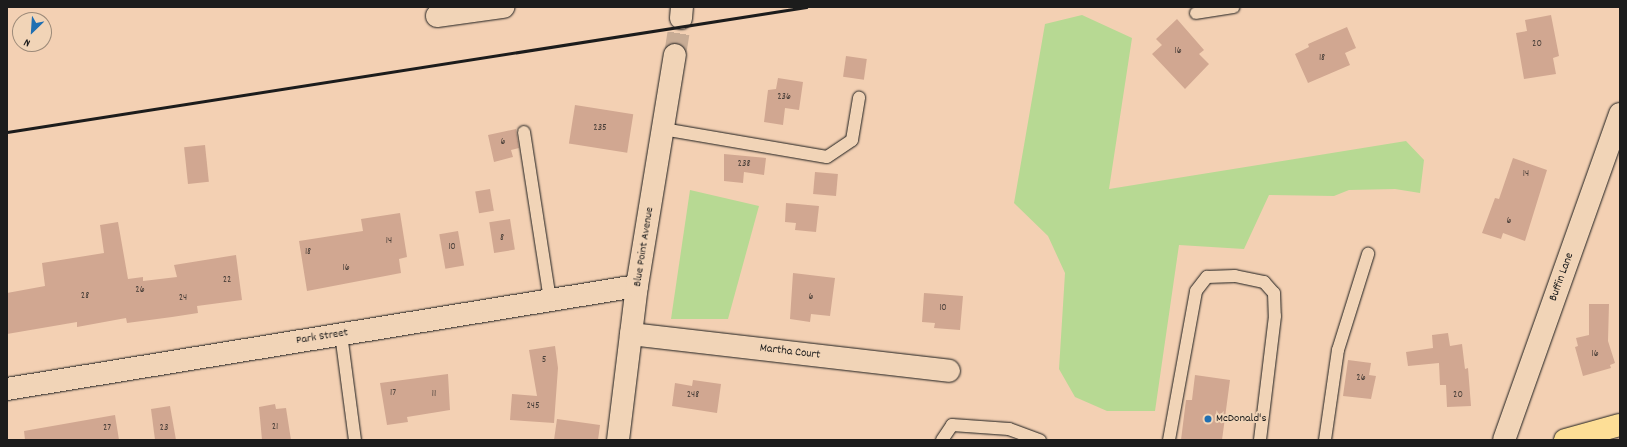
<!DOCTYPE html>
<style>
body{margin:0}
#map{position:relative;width:1627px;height:447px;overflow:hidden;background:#f3d0b3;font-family:Dekko,sans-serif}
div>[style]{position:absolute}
.green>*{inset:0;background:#b7d993}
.building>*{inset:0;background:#d1a791;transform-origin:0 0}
.tertiary-tunnel>*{height:22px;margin-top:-11px;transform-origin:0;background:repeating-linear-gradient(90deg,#c8ac95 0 22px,transparent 0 33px)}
.roads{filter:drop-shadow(0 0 1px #1c1c1c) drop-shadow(0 0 1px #1c1c1c)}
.service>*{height:12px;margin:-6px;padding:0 6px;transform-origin:6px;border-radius:6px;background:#f1d4b7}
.minor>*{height:22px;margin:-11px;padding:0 11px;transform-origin:11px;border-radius:11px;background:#f1d4b7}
.tertiary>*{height:22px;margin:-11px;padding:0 11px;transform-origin:11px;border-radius:11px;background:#f1d4b7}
.primary>*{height:22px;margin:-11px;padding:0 11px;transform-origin:11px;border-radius:11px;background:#fdde96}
.rail>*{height:3px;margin:-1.5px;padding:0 1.5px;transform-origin:1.5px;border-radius:1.5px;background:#1c1c1c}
.dots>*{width:11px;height:11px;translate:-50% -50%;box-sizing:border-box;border:2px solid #f1d4b7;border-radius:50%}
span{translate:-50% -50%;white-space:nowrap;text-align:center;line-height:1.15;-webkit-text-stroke:4px #f1d4b7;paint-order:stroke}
.number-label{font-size:10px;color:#493f39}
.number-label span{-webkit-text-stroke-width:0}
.street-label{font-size:12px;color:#1c1c1c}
.poi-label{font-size:12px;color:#1c1c1c}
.left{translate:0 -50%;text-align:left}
.frame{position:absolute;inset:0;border:8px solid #1c1c1c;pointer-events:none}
.north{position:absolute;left:12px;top:12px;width:40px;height:40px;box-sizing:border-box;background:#f1d4b7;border:1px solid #9c8a79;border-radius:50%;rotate:205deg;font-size:11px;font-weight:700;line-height:16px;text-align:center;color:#1c1c1c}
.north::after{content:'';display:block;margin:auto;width:14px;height:18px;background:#1f6fb2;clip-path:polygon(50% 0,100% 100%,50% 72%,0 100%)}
</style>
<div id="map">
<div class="green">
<i style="clip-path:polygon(1082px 15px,1132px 38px,1109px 189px,1406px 141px,1424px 160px,1420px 193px,1395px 189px,1349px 190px,1334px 196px,1269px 195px,1244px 249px,1179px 245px,1155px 411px,1107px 411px,1075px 397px,1059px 369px,1065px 273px,1048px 236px,1014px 203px,1045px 24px)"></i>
<i style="clip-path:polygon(690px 190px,759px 206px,728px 319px,671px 319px)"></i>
</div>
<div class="building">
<i style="clip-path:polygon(1551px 15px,1559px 56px,1553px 58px,1556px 74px,1524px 79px,1516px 33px,1527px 31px,1525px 20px)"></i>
<i style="clip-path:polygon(1177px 19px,1204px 50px,1199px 54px,1209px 64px,1185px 89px,1152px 54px,1162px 45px,1156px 39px)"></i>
<i style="clip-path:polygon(1347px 27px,1356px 48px,1345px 53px,1350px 65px,1308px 83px,1295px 54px,1309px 47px,1308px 44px)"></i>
<i style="left:846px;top:56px;width:21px;height:21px;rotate:8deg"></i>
<i style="clip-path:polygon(778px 78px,803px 82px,799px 110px,785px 108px,783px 125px,764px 122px,768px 90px,776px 89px)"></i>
<i style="left:575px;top:105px;width:59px;height:39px;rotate:9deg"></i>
<i style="clip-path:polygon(516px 129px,519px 148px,511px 150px,513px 157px,494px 162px,488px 135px)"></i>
<i style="left:205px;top:145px;width:37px;height:21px;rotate:84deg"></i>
<i style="clip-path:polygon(724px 154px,766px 158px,764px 175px,744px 172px,743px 183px,724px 181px)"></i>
<i style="clip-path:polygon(1513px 158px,1547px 170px,1525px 241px,1503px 233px,1501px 239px,1482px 233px,1495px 198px,1499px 199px)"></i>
<i style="left:815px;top:172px;width:23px;height:22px;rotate:5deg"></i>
<i style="left:490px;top:189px;width:22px;height:15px;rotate:80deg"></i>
<i style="clip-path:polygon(786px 203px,819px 206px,816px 232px,795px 230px,796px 223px,785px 222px)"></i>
<i style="clip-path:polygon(400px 213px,407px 257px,399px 259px,401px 273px,307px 291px,299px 241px,363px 231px,361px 219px)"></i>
<i style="left:510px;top:219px;width:31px;height:21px;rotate:81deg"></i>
<i style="clip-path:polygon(118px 222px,128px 279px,143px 277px,143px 281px,177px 277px,174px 265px,236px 255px,242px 300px,197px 306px,198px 313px,172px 317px,127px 323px,126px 318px,77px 327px,77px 322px,7px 334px,7px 293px,45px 286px,42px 263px,104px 253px,100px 225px)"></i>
<i style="left:458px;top:231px;width:35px;height:19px;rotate:80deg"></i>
<i style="clip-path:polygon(793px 273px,835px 278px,830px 316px,811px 314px,810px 322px,790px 319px)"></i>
<i style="clip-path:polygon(924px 293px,963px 296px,960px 330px,934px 328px,935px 323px,922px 322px)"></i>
<i style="clip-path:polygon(1589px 304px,1609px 304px,1608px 341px,1615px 363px,1610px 365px,1611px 368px,1583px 376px,1575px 347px,1578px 346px,1576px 338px,1589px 335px)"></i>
<i style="clip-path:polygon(1448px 333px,1450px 346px,1462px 344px,1465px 369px,1468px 368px,1471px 406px,1447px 407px,1446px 385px,1440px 385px,1439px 363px,1408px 366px,1406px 352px,1433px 348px,1432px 335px)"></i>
<i style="clip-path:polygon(555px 346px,558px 368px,554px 423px,510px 420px,512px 394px,537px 396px,529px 350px)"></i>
<i style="clip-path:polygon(1348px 360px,1371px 363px,1369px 375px,1376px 376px,1371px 399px,1343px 396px)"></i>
<i style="clip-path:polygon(448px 374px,450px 410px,407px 417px,408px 422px,387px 425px,380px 383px)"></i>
<i style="clip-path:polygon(1195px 375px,1230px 380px,1222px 440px,1181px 440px,1186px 400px,1192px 400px)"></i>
<i style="clip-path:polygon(693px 380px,721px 384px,717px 413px,672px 406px,675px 383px,692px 386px)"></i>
<i style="clip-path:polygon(275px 404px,276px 409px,286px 408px,291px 440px,262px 440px,259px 407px)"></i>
<i style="clip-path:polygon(170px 406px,176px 440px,155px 440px,151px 409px)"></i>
<i style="clip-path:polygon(115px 415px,119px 440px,25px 440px,24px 431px)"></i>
<i style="clip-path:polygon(557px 419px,600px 425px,598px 440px,554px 440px)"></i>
</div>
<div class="tertiary-tunnel">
<i style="left:675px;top:55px;width:37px;rotate:-81deg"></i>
</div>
<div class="roads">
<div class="service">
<i style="left:1196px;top:13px;width:38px;rotate:-9deg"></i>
<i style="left:663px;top:129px;width:166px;rotate:9.7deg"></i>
<i style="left:827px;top:157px;width:30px;rotate:-34deg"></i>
<i style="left:852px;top:140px;width:43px;rotate:-80.5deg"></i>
<i style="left:524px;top:132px;width:170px;rotate:81.2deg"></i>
<i style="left:341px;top:334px;width:107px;rotate:82.5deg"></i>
<i style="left:942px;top:440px;width:18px;rotate:-56deg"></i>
<i style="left:952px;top:425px;width:57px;rotate:4deg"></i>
<i style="left:1009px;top:429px;width:33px;rotate:20deg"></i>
<i style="left:1169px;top:440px;width:151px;rotate:-79.7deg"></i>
<i style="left:1196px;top:291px;width:18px;rotate:-52deg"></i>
<i style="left:1207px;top:277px;width:28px;rotate:-2deg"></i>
<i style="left:1235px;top:276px;width:30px;rotate:12deg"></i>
<i style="left:1264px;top:282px;width:15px;rotate:48deg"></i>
<i style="left:1274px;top:293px;width:23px;rotate:88deg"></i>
<i style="left:1275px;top:316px;width:125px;rotate:96.9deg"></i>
<i style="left:1325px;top:440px;width:91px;rotate:-81.8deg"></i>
<i style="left:1338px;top:350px;width:101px;rotate:-72.6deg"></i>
</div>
<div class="minor">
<i style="left:437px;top:16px;width:67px;rotate:-7.8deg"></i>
<i style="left:631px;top:334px;width:320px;rotate:6.6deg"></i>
<i style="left:7px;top:389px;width:638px;rotate:-9.29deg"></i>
<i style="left:1504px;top:440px;width:346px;rotate:-70.4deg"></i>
</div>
<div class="tertiary">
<i style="left:681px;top:18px;width:11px;rotate:-85deg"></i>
<i style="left:618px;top:440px;width:155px;rotate:-83deg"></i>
<i style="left:637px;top:286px;width:234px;rotate:-80.7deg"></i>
</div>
<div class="primary">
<i style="left:1565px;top:440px;width:57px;rotate:-15.3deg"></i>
</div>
</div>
<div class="rail">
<i style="left:7px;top:132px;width:809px;rotate:-8.89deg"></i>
</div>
<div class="dots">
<i style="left:1208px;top:419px;background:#1f6fb2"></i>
</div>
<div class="number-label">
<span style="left:1537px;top:45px">20</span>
<span style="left:1178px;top:52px">16</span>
<span style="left:1322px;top:59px">18</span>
<span style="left:784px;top:98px">236</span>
<span style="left:600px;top:129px">235</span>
<span style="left:503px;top:143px">6</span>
<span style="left:744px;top:165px">238</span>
<span style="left:1526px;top:175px">14</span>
<span style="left:1509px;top:222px">6</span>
<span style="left:502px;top:239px">8</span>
<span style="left:389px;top:242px">14</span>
<span style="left:452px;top:248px">10</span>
<span style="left:308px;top:253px">18</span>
<span style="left:346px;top:269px">16</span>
<span style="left:227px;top:281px">22</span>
<span style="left:140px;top:291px">26</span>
<span style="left:85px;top:297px">28</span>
<span style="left:811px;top:298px">6</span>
<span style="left:183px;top:299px">24</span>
<span style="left:943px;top:309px">10</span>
<span style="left:1595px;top:355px">16</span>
<span style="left:544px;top:361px">5</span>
<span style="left:1361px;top:379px">26</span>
<span style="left:393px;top:394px">17</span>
<span style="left:434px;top:395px">11</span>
<span style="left:693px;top:396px">248</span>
<span style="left:1458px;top:396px">20</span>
<span style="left:533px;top:407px">245</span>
<span style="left:275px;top:428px">21</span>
<span style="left:107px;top:429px">27</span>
<span style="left:164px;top:429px">23</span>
</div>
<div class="street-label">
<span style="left:644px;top:247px;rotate:-81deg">Blue Point Avenue</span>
<span style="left:1562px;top:277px;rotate:-70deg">Buffin Lane</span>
<span style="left:322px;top:337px;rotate:-9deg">Park Street</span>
<span style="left:790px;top:352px;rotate:7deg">Martha Court</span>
</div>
<div class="poi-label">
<span class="left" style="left:1216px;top:419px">McDonald's</span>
</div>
<div class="frame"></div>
<div class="north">N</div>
</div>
